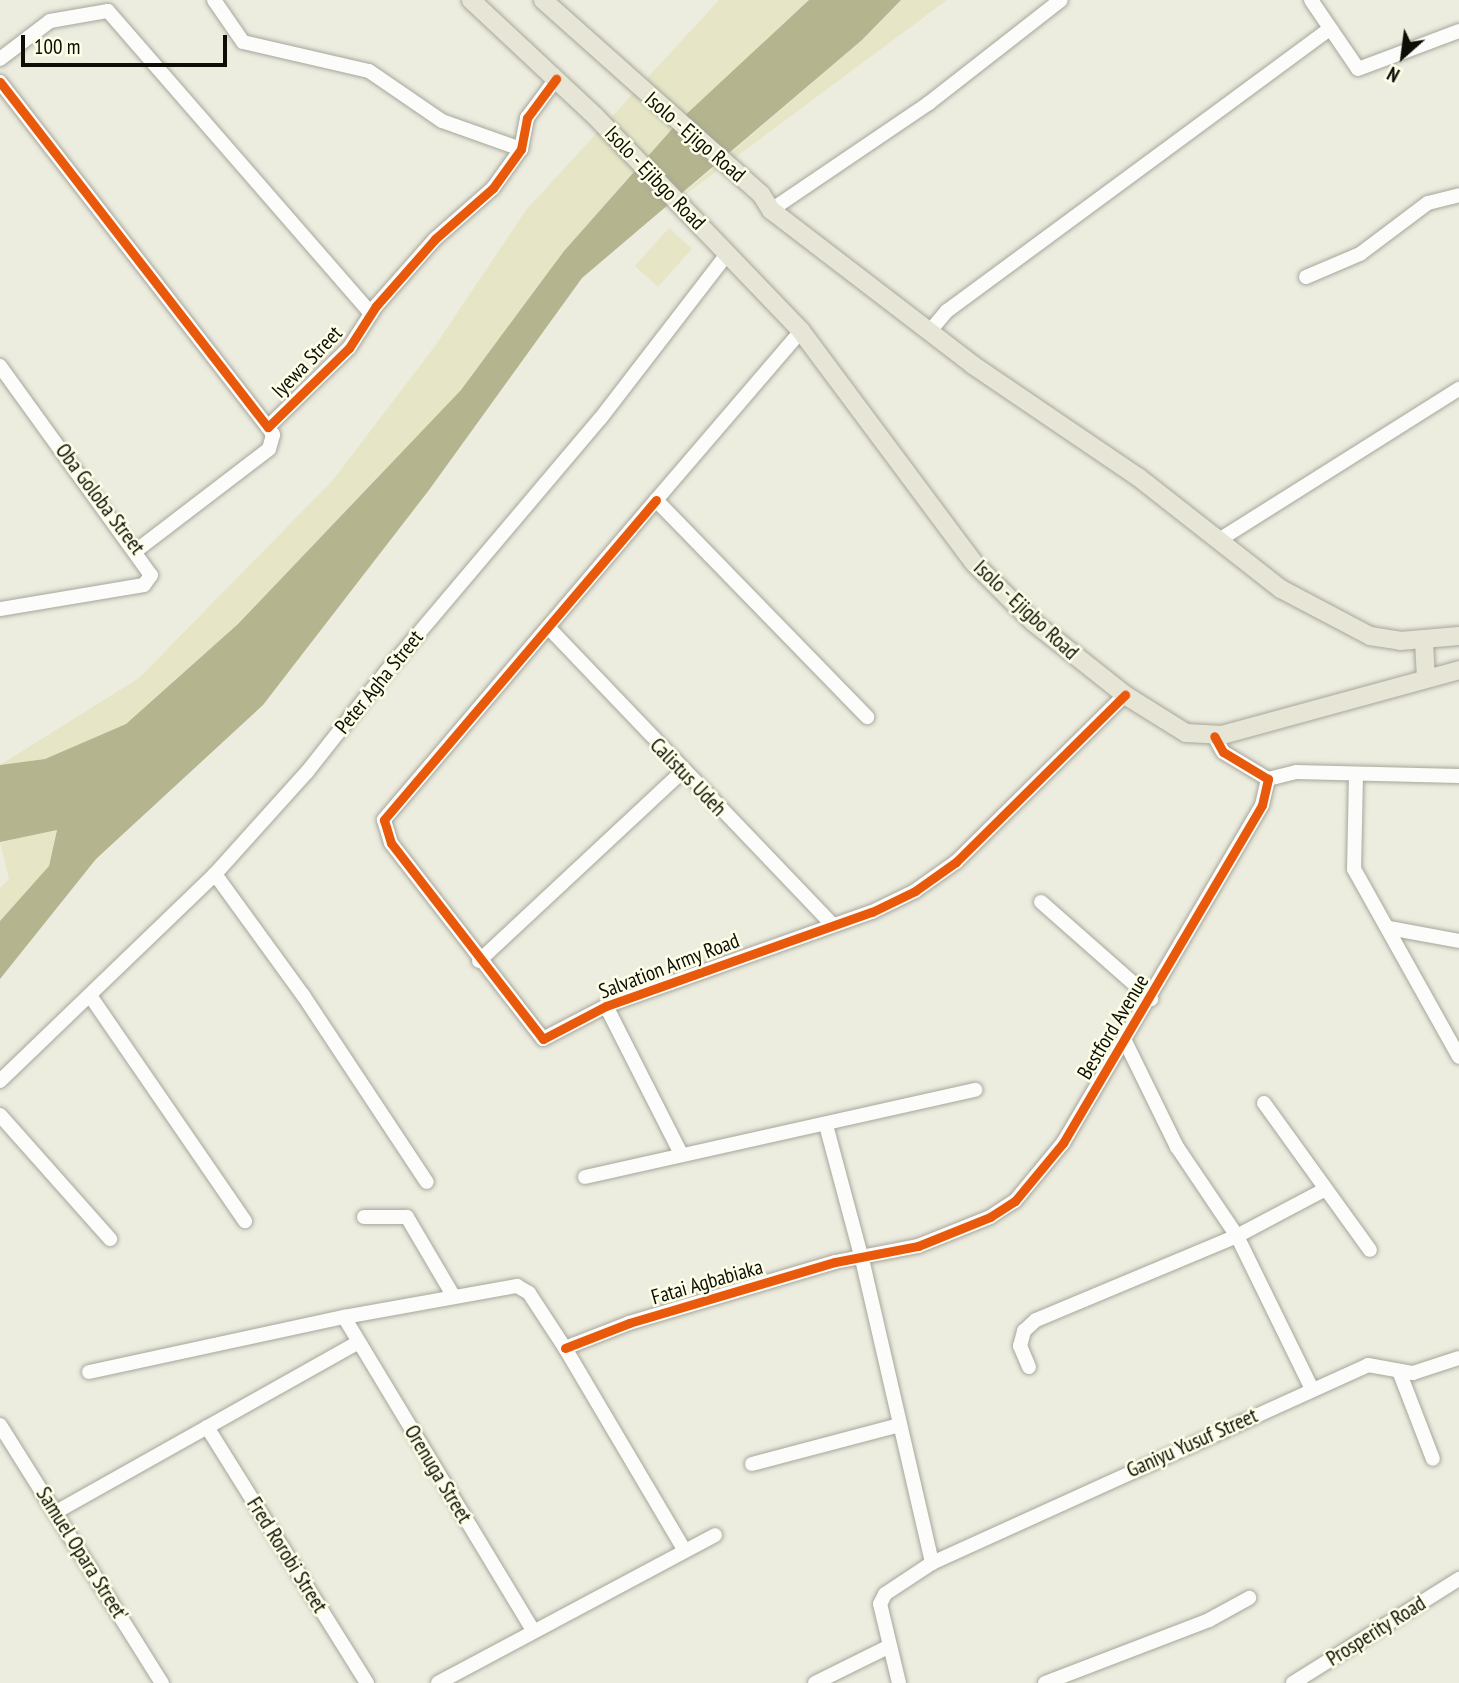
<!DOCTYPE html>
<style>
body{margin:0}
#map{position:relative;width:1459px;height:1683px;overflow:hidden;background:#ececdf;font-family:"PT Sans Narrow",sans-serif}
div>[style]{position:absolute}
.green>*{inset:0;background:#e6e6c7;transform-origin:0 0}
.water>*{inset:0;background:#b4b48e}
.roads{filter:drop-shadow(0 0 2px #a6a69c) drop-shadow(0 0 2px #a6a69c)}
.minor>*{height:14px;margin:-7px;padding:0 7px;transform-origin:7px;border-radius:7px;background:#fcfcfa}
.major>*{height:18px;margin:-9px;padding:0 9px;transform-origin:9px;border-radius:9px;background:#e6e5d6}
.cycleway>*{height:9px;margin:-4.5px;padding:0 4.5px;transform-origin:4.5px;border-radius:4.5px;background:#e8590c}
span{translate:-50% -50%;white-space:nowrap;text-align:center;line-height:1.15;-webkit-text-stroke:5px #feffe7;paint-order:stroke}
.street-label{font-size:21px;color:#0e0e07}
.north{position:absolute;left:1368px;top:21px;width:70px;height:70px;-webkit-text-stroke:5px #feffe7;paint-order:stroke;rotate:208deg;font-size:19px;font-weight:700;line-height:28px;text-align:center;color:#0e0e07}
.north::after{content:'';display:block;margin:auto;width:24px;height:32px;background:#0e0e07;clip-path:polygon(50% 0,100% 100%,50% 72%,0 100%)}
.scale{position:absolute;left:21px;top:35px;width:206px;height:32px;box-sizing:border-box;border:4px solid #0e0e07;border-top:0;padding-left:9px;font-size:21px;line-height:24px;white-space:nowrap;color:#0e0e07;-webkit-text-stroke:5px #feffe7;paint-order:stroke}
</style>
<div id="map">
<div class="green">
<i style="clip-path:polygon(719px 0,809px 0,680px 120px,564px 251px,461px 390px,238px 624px,126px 724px,45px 759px,0 765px,139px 678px,333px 480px,435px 346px,526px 210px)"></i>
<i style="clip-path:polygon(901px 0,947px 0,663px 211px,862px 40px)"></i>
<i style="left:669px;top:228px;width:31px;height:51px;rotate:42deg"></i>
<i style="clip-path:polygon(57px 829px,49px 866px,0 921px,0 888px,9px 879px,0 842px)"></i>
</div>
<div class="water">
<i style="clip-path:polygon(809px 0,901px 0,862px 40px,582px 278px,429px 490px,263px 705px,96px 859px,0 979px,0 921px,49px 866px,57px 830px,0 842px,0 765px,45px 759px,126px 724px,238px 624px,461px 390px,564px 251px,680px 120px)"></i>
</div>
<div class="roads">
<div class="minor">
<i style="left:214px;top:0;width:51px;rotate:55.4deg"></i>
<i style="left:243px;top:42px;width:129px;rotate:13deg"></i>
<i style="left:369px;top:71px;width:88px;rotate:34.4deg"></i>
<i style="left:442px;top:121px;width:84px;rotate:19.5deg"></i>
<i style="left:1311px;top:0;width:83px;rotate:55.7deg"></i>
<i style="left:1358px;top:69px;width:108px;rotate:-20.6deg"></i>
<i style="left:0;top:59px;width:63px;rotate:-37.2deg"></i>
<i style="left:50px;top:21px;width:59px;rotate:-9.8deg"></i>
<i style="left:108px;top:11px;width:401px;rotate:49deg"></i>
<i style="left:0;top:82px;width:437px;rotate:52.2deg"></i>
<i style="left:268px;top:427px;width:113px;rotate:-44.3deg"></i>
<i style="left:349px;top:348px;width:50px;rotate:-57.3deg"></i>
<i style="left:376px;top:306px;width:89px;rotate:-48.6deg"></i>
<i style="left:435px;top:239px;width:77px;rotate:-41.3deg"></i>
<i style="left:493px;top:188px;width:48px;rotate:-54.3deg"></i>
<i style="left:521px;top:149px;width:32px;rotate:-79deg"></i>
<i style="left:527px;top:118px;width:49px;rotate:-53.4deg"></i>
<i style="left:771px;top:210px;width:191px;rotate:-34.1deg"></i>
<i style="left:929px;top:103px;width:167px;rotate:-38deg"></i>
<i style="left:1306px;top:277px;width:59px;rotate:-23.1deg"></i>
<i style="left:1360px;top:254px;width:85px;rotate:-36.9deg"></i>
<i style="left:1428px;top:203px;width:32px;rotate:-14deg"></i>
<i style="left:801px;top:331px;width:223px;rotate:130.6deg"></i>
<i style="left:656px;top:500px;width:303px;rotate:45.8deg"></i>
<i style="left:930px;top:331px;width:26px;rotate:-50deg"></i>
<i style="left:947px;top:311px;width:476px;rotate:-36.4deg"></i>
<i style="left:0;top:366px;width:258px;rotate:54.2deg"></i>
<i style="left:151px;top:575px;width:12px;rotate:125deg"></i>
<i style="left:144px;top:585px;width:146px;rotate:170.5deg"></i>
<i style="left:656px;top:500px;width:420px;rotate:130.4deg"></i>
<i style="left:384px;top:820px;width:24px;rotate:73deg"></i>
<i style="left:391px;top:843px;width:248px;rotate:52.2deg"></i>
<i style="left:543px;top:1039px;width:71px;rotate:-27.6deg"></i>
<i style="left:606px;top:1006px;width:282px;rotate:-19.5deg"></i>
<i style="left:872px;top:912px;width:48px;rotate:-26deg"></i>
<i style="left:915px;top:891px;width:50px;rotate:-35.3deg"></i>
<i style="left:956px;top:862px;width:238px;rotate:-44.7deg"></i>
<i style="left:1219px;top:540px;width:284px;rotate:-32.2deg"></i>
<i style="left:137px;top:550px;width:166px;rotate:-37.4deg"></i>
<i style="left:269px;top:449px;width:15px;rotate:-74deg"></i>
<i style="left:273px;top:435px;width:9px;rotate:-122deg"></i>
<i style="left:548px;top:627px;width:411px;rotate:46.3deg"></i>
<i style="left:1356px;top:775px;width:94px;rotate:91.2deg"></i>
<i style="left:1354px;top:869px;width:215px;rotate:60.8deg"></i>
<i style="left:1268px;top:779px;width:29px;rotate:-14deg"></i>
<i style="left:1296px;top:772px;width:163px;rotate:1.4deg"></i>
<i style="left:215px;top:874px;width:150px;rotate:54deg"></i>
<i style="left:303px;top:995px;width:224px;rotate:56.5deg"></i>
<i style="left:1041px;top:902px;width:147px;rotate:41.4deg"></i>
<i style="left:1389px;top:928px;width:71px;rotate:10.5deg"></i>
<i style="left:479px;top:961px;width:277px;rotate:-43deg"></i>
<i style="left:91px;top:997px;width:272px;rotate:55.5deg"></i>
<i style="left:606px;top:1006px;width:166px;rotate:63.1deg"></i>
<i style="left:1125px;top:1041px;width:118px;rotate:63.9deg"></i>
<i style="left:1177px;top:1147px;width:107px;rotate:56deg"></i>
<i style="left:1237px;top:1236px;width:170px;rotate:63.9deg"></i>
<i style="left:0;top:1081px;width:298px;rotate:-43.9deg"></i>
<i style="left:215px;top:874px;width:137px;rotate:-48deg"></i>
<i style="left:307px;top:772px;width:127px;rotate:-51.7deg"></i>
<i style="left:386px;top:672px;width:331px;rotate:-49.8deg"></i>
<i style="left:600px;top:419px;width:208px;rotate:-52.4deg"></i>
<i style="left:1264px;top:1103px;width:181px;rotate:54.2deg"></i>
<i style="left:0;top:1115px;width:166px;rotate:48.4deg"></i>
<i style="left:826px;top:1125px;width:139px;rotate:75deg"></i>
<i style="left:862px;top:1259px;width:312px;rotate:77deg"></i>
<i style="left:585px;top:1177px;width:400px;rotate:-12.6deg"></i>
<i style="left:364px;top:1217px;width:43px"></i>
<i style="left:407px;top:1217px;width:91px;rotate:59.5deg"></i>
<i style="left:344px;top:1317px;width:366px;rotate:58.9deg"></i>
<i style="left:565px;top:1348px;width:69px;rotate:-21.3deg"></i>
<i style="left:629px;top:1323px;width:215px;rotate:-16.5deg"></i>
<i style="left:835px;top:1262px;width:85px;rotate:-10.9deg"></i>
<i style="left:918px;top:1246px;width:78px;rotate:-21.9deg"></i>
<i style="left:990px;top:1217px;width:30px;rotate:-33deg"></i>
<i style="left:1015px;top:1201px;width:75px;rotate:-50.4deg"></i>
<i style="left:1063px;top:1143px;width:392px;rotate:-59.5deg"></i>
<i style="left:1262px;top:805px;width:27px;rotate:-77deg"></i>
<i style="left:1268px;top:779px;width:52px;rotate:-149deg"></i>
<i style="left:1223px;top:752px;width:18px;rotate:-119deg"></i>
<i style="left:1029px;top:1367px;width:23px;rotate:-113deg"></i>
<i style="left:1020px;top:1346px;width:16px;rotate:-75deg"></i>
<i style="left:1024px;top:1331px;width:16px;rotate:-43deg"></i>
<i style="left:1036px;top:1320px;width:218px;rotate:-22.7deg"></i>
<i style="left:1237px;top:1236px;width:98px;rotate:-27.9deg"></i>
<i style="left:1399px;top:1371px;width:94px;rotate:68.9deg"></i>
<i style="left:89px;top:1372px;width:261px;rotate:-12.2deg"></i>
<i style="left:344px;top:1317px;width:176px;rotate:-10.2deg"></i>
<i style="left:517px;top:1286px;width:14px;rotate:30deg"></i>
<i style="left:529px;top:1293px;width:66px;rotate:56.8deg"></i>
<i style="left:565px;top:1348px;width:234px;rotate:59.4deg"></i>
<i style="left:0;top:1425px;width:305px;rotate:57.9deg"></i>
<i style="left:207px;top:1427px;width:302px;rotate:58deg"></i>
<i style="left:752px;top:1464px;width:153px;rotate:-14.8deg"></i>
<i style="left:56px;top:1512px;width:347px;rotate:-29.3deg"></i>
<i style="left:438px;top:1683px;width:314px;rotate:-28.1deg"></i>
<i style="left:815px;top:1683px;width:81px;rotate:-26.3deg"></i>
<i style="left:899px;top:1683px;width:81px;rotate:-103.5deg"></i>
<i style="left:880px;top:1604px;width:11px;rotate:-63deg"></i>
<i style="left:885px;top:1594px;width:56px;rotate:-33.4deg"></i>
<i style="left:932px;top:1563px;width:479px;rotate:-24.4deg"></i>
<i style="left:1368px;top:1365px;width:46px;rotate:10.1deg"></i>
<i style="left:1413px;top:1373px;width:48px;rotate:-18.1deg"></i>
<i style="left:1045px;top:1683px;width:176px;rotate:-21deg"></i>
<i style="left:1209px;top:1620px;width:46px;rotate:-28.8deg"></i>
<i style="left:1293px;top:1683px;width:196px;rotate:-32.1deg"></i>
</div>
<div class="major">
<i style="left:471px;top:0;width:170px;rotate:43.1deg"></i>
<i style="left:595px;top:116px;width:298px;rotate:46.2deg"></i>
<i style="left:801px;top:331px;width:289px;rotate:53.3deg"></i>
<i style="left:974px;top:563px;width:83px;rotate:45deg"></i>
<i style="left:1033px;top:622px;width:117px;rotate:38.4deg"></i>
<i style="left:1125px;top:695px;width:72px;rotate:31.9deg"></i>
<i style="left:1186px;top:733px;width:36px;rotate:3deg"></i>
<i style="left:1222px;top:735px;width:246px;rotate:-15.3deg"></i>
<i style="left:543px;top:0;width:292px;rotate:41.7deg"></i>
<i style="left:761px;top:194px;width:19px;rotate:58deg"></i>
<i style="left:771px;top:210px;width:255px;rotate:37.5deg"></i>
<i style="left:973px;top:365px;width:199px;rotate:34.2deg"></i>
<i style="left:1138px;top:477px;width:182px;rotate:38.1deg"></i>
<i style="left:1281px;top:589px;width:101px;rotate:27.8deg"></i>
<i style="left:1370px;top:636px;width:30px;rotate:9deg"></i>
<i style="left:1400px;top:641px;width:59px;rotate:-4.8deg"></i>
<i style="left:1424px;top:641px;width:37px;rotate:87deg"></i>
</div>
</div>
<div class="cycleway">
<i style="left:0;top:82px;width:437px;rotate:52.2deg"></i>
<i style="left:268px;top:427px;width:113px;rotate:-44.3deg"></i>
<i style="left:349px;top:348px;width:50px;rotate:-57.3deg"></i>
<i style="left:376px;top:306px;width:89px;rotate:-48.6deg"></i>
<i style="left:435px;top:239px;width:77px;rotate:-41.3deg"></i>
<i style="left:493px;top:188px;width:48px;rotate:-54.3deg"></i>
<i style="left:521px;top:149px;width:32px;rotate:-79deg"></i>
<i style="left:527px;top:118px;width:49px;rotate:-53.4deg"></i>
<i style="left:656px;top:500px;width:420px;rotate:130.4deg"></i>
<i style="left:384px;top:820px;width:24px;rotate:73deg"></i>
<i style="left:391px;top:843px;width:248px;rotate:52.2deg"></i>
<i style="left:543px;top:1039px;width:71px;rotate:-27.6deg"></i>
<i style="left:606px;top:1006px;width:282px;rotate:-19.5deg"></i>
<i style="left:872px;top:912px;width:48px;rotate:-26deg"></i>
<i style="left:915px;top:891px;width:50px;rotate:-35.3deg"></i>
<i style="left:956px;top:862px;width:238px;rotate:-44.7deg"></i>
<i style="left:565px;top:1348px;width:69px;rotate:-21.3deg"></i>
<i style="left:629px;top:1323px;width:215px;rotate:-16.5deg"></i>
<i style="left:835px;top:1262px;width:85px;rotate:-10.9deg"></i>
<i style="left:918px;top:1246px;width:78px;rotate:-21.9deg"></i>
<i style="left:990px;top:1217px;width:30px;rotate:-33deg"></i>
<i style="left:1015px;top:1201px;width:75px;rotate:-50.4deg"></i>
<i style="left:1063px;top:1143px;width:392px;rotate:-59.5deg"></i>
<i style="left:1262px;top:805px;width:27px;rotate:-77deg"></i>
<i style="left:1268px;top:779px;width:52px;rotate:-149deg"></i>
<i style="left:1223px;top:752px;width:18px;rotate:-119deg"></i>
</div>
<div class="street-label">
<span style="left:695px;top:137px;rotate:41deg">Isolo - Ejigo Road</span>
<span style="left:655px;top:178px;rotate:46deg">Isolo - Ejibgo Road</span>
<span style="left:307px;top:362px;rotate:-46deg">Iyewa Street</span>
<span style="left:100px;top:499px;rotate:53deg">Oba Goloba Street</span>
<span style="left:1026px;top:610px;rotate:43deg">Isolo - Ejigbo Road</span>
<span style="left:379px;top:682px;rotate:-51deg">Peter Agha Street</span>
<span style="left:688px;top:777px;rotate:46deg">Calistus Udeh</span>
<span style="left:669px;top:966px;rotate:-21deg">Salvation Army Road</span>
<span style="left:1113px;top:1027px;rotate:-59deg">Bestford Avenue</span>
<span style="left:707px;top:1282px;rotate:-16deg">Fatai Agbabiaka</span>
<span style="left:1192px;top:1443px;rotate:-24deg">Ganiyu Yusuf Street</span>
<span style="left:438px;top:1474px;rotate:59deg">Orenuga Street</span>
<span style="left:82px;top:1554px;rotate:58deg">Samuel Opara Street'</span>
<span style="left:287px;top:1555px;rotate:58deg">Fred Rorobi Street</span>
<span style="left:1376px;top:1631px;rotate:-32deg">Prosperity Road</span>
</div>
<div class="north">N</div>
<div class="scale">100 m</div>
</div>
